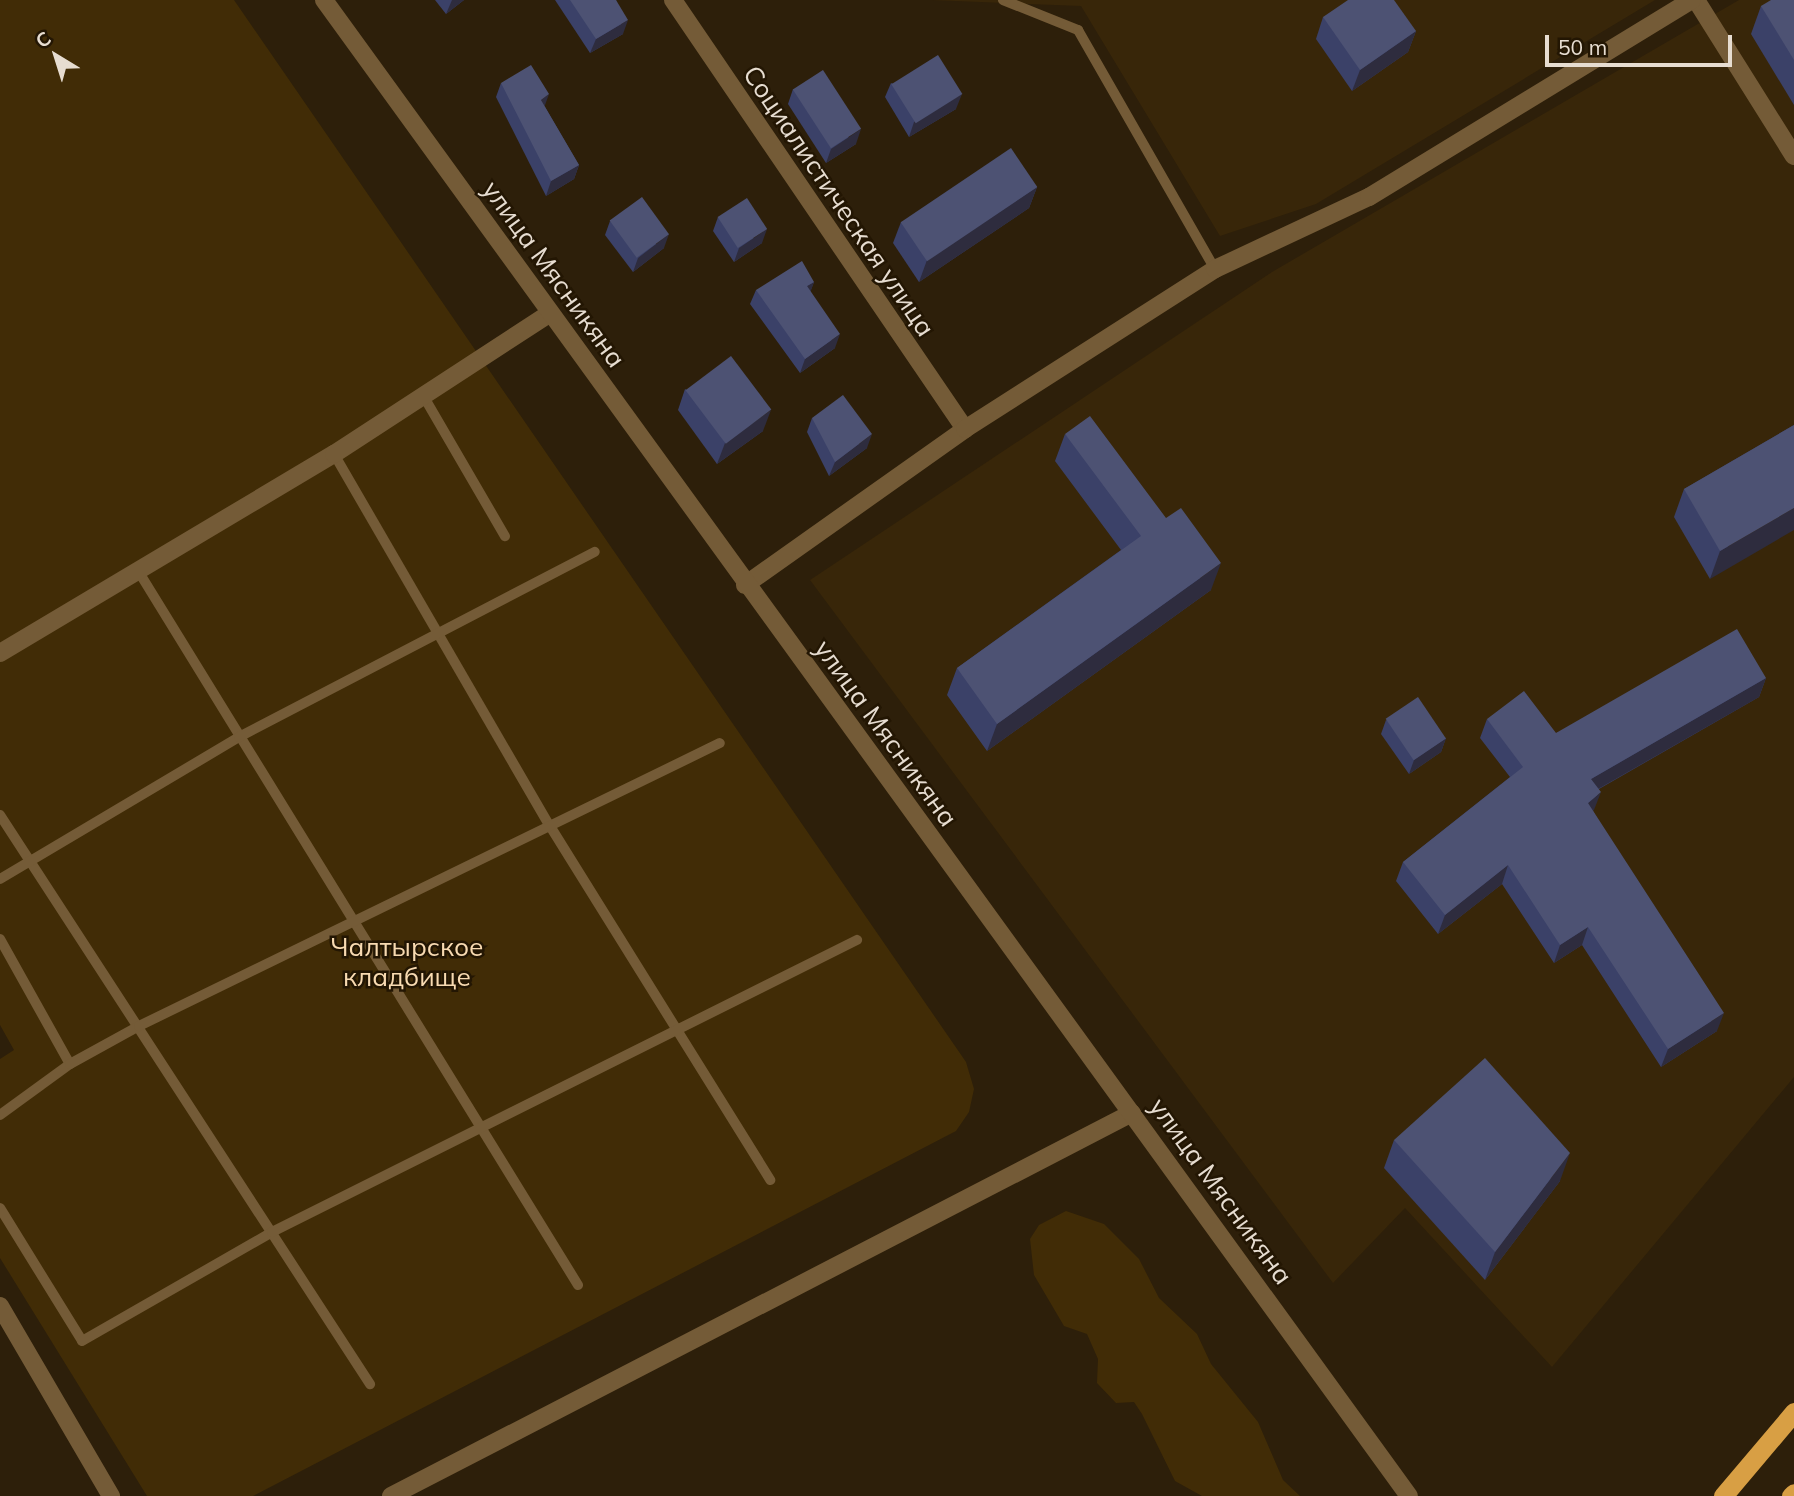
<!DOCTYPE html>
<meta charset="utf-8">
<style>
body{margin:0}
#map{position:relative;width:1794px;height:1496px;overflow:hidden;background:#2d1f0a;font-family:Mulish,sans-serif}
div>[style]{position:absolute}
.built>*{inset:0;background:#382609}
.green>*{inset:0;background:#412c06}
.service>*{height:10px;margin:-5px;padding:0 5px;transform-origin:5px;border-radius:5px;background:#745b37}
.minor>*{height:18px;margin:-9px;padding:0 9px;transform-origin:9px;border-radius:9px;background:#745b37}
.tertiary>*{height:18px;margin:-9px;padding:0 9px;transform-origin:9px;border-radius:9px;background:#745b37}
.trunk>*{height:19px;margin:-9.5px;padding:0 9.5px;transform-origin:9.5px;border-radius:9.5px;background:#d89f44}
.wall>*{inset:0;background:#3b4168}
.shaded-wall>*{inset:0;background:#2e2c3e}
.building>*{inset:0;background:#4d5273;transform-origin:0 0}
span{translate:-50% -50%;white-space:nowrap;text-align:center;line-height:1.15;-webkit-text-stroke:5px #231603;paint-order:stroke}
.street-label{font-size:26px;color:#e7ddd1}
.park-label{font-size:26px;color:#f8dab1}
.north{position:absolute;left:21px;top:21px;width:70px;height:70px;-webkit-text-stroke:5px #231603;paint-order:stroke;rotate:322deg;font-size:19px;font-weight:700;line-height:28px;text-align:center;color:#e7ddd1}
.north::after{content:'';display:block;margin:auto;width:24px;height:32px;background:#e7ddd1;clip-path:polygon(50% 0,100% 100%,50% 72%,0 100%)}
.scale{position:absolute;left:1545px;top:35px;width:187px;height:32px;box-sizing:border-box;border:4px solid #e7ddd1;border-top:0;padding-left:9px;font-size:21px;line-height:24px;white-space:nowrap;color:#e7ddd1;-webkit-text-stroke:5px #231603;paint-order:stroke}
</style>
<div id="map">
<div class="built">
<i style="clip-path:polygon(931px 0,1655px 0,1316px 204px,1220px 236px,1081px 6px)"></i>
<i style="clip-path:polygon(1739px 0,1794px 0,1794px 1077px,1552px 1367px,1405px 1208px,1333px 1283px,810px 580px,1272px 272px)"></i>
</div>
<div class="green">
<i style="clip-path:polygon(0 0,234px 0,966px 1062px,974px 1089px,969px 1112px,956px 1131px,253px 1496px,147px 1496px,0 1258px,0 1059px,14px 1050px,0 1025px)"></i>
<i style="clip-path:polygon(1066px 1211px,1104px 1224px,1139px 1259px,1159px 1298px,1197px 1334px,1211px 1364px,1258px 1422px,1283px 1480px,1300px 1496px,1202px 1496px,1175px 1481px,1142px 1414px,1134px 1402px,1116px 1403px,1097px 1383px,1098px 1359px,1087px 1334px,1064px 1326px,1034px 1275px,1030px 1239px,1039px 1225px)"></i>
</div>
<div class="service">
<i style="left:1003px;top:0;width:81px;rotate:21.8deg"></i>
<i style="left:1078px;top:30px;width:275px;rotate:60.2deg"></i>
<i style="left:424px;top:397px;width:161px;rotate:59.8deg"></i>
<i style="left:334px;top:454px;width:430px;rotate:59.9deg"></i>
<i style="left:550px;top:826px;width:417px;rotate:58.1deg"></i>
<i style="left:137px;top:569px;width:841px;rotate:58.37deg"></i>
<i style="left:0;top:815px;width:679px;rotate:56.97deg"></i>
<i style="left:0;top:879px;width:278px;rotate:-30.7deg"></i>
<i style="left:239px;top:737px;width:401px;rotate:-27.5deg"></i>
<i style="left:0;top:939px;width:143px;rotate:60.8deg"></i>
<i style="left:0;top:1115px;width:87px;rotate:-36.1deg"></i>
<i style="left:70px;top:1064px;width:79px;rotate:-28.8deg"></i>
<i style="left:139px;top:1026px;width:646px;rotate:-25.97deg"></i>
<i style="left:0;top:1208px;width:156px;rotate:58.3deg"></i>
<i style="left:82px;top:1341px;width:219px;rotate:-29.8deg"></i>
<i style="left:272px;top:1232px;width:654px;rotate:-26.53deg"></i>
</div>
<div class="minor">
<i style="left:673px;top:0;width:519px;rotate:55.76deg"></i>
<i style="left:1696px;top:0;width:184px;rotate:57.9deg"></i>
<i style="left:745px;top:585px;width:270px;rotate:-35.3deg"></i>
<i style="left:965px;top:429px;width:297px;rotate:-32.6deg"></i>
<i style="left:1215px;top:269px;width:170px;rotate:-25.1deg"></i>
<i style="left:1369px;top:197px;width:378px;rotate:-31.4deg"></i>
<i style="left:0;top:653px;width:389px;rotate:-30.8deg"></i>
<i style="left:334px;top:454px;width:258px;rotate:-33.1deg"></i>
<i style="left:0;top:1306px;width:220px;rotate:59.7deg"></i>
<i style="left:391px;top:1496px;width:834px;rotate:-27.33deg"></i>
</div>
<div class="tertiary">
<i style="left:324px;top:0;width:1848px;rotate:54.05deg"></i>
</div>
<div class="trunk">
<i style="left:1723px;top:1496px;width:110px;rotate:-49.8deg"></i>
<i style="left:1791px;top:1496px;width:4px;rotate:-45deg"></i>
</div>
<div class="wall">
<i style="clip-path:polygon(435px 0,464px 0,446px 14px)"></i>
<i style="clip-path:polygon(555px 0,616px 0,623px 34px,590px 53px)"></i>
<i style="clip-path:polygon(1794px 0,1794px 105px,1751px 34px,1761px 6px)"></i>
<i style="clip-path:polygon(1323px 17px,1416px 31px,1408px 52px,1352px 91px,1316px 39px)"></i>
<i style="clip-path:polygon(501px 83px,545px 107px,579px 165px,574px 179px,546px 196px,496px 97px)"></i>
<i style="clip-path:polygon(891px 83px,956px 109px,909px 137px,885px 97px)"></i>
<i style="clip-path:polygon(793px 89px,856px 144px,826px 163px,788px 104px)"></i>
<i style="clip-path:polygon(1037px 187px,1029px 208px,919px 282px,893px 243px,901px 222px)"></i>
<i style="clip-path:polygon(718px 217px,762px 243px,734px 262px,713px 231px)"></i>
<i style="clip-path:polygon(610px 221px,664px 248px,633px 272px,605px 235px)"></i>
<i style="clip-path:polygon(814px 282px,810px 292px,835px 348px,800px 373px,750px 304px,756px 290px)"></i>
<i style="clip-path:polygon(685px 389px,763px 431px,717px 464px,678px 410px)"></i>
<i style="clip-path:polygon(812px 418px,867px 448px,829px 476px,807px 432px)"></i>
<i style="clip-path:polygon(1794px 425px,1710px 579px,1674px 517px,1684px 489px)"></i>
<i style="clip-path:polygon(1065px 434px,1211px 590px,987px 751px,947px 695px,957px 668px,1121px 550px,1055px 461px)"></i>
<i style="clip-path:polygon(1766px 678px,1759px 697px,1599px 789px,1593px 811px,1717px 1031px,1661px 1067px,1582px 945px,1554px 963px,1502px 884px,1438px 934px,1396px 881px,1403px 862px,1510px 777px,1480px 738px,1487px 719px,1556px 733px)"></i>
<i style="clip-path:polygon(1386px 720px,1446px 738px,1441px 752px,1409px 774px,1381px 734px)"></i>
<i style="clip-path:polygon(1394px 1140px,1560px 1181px,1485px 1280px,1384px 1168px)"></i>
</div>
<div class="shaded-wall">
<i style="clip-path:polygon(452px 0,464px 0,446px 14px)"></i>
<i style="clip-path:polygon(628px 20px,623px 34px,590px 53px,596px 39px)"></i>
<i style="clip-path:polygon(1416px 31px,1408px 52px,1352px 91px,1360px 70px)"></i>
<i style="clip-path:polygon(549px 94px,544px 108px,541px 100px)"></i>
<i style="clip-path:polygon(962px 94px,956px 109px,909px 137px,914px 122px)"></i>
<i style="clip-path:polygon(861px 129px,856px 144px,826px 163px,831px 149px)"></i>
<i style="clip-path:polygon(579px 165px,574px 179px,546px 196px,551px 181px)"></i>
<i style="clip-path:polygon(1037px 187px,1029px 208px,919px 282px,927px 260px)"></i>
<i style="clip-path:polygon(767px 229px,762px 243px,734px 262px,739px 248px)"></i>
<i style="clip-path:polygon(669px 234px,664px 248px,633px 272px,638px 258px)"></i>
<i style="clip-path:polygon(814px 282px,809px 296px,807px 286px)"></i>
<i style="clip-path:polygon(840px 334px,835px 348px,800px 373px,805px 359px)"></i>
<i style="clip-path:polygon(771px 410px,763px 431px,717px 464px,725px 443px)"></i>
<i style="clip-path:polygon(872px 434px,867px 448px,829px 476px,835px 462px)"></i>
<i style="clip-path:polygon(1794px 508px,1794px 530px,1710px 579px,1720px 551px)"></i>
<i style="clip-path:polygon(1221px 563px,1211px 590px,987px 751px,997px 724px)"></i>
<i style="clip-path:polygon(1766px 678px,1759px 697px,1584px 797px,1591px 779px)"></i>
<i style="clip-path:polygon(1446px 738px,1441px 752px,1409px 774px,1414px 760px)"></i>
<i style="clip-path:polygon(1601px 792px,1594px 810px,1581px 821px,1588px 803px)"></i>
<i style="clip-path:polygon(1508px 865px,1502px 884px,1438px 934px,1445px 915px)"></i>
<i style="clip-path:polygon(1588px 927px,1582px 945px,1554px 963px,1560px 945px)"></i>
<i style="clip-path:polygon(1724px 1013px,1717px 1031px,1661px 1067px,1668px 1049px)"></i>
<i style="clip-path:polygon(1570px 1153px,1560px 1181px,1485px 1280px,1495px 1252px)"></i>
</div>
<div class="building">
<i style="clip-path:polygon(570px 0,616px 0,628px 20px,596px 39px)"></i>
<i style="clip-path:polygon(1348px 0,1394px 0,1416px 31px,1360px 70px,1323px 17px)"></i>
<i style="clip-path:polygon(1771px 0,1794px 0,1794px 60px,1761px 6px)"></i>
<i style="left:938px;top:55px;width:46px;height:55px;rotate:58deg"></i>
<i style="clip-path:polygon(531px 65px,549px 94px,541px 100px,579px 165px,551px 181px,501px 83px)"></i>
<i style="left:823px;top:70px;width:70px;height:36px;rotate:57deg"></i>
<i style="left:1011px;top:148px;width:47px;height:133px;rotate:56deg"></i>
<i style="left:642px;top:197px;width:46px;height:40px;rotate:54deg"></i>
<i style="left:747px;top:198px;width:37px;height:35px;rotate:57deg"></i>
<i style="clip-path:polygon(802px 261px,814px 282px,807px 286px,840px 334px,805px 359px,756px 290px)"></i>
<i style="left:731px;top:356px;width:67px;height:57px;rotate:53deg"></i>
<i style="clip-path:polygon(843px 395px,872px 434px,835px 462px,812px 418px)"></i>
<i style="clip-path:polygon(1090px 416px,1166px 518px,1181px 508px,1221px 563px,997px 724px,957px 668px,1141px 536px,1065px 434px)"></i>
<i style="clip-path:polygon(1794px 425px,1794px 508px,1720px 551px,1684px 489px)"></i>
<i style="clip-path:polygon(1737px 629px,1766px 678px,1591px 779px,1601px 792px,1588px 803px,1724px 1013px,1668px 1049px,1588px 927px,1560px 945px,1508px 865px,1445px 915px,1403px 862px,1523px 767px,1487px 719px,1524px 691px,1556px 733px)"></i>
<i style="left:1418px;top:697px;width:50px;height:39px;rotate:56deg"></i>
<i style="clip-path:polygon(1485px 1058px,1570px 1153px,1495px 1252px,1394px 1140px)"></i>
</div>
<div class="street-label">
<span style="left:839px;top:201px;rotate:56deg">Социалистическая улица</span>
<span style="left:554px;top:274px;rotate:54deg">улица Мясникяна</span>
<span style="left:886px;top:733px;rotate:54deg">улица Мясникяна</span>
<span style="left:1221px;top:1191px;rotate:54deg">улица Мясникяна</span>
</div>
<div class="park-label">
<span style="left:407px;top:962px">Чалтырское<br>кладбище</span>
</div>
<div class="north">С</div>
<div class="scale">50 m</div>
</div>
